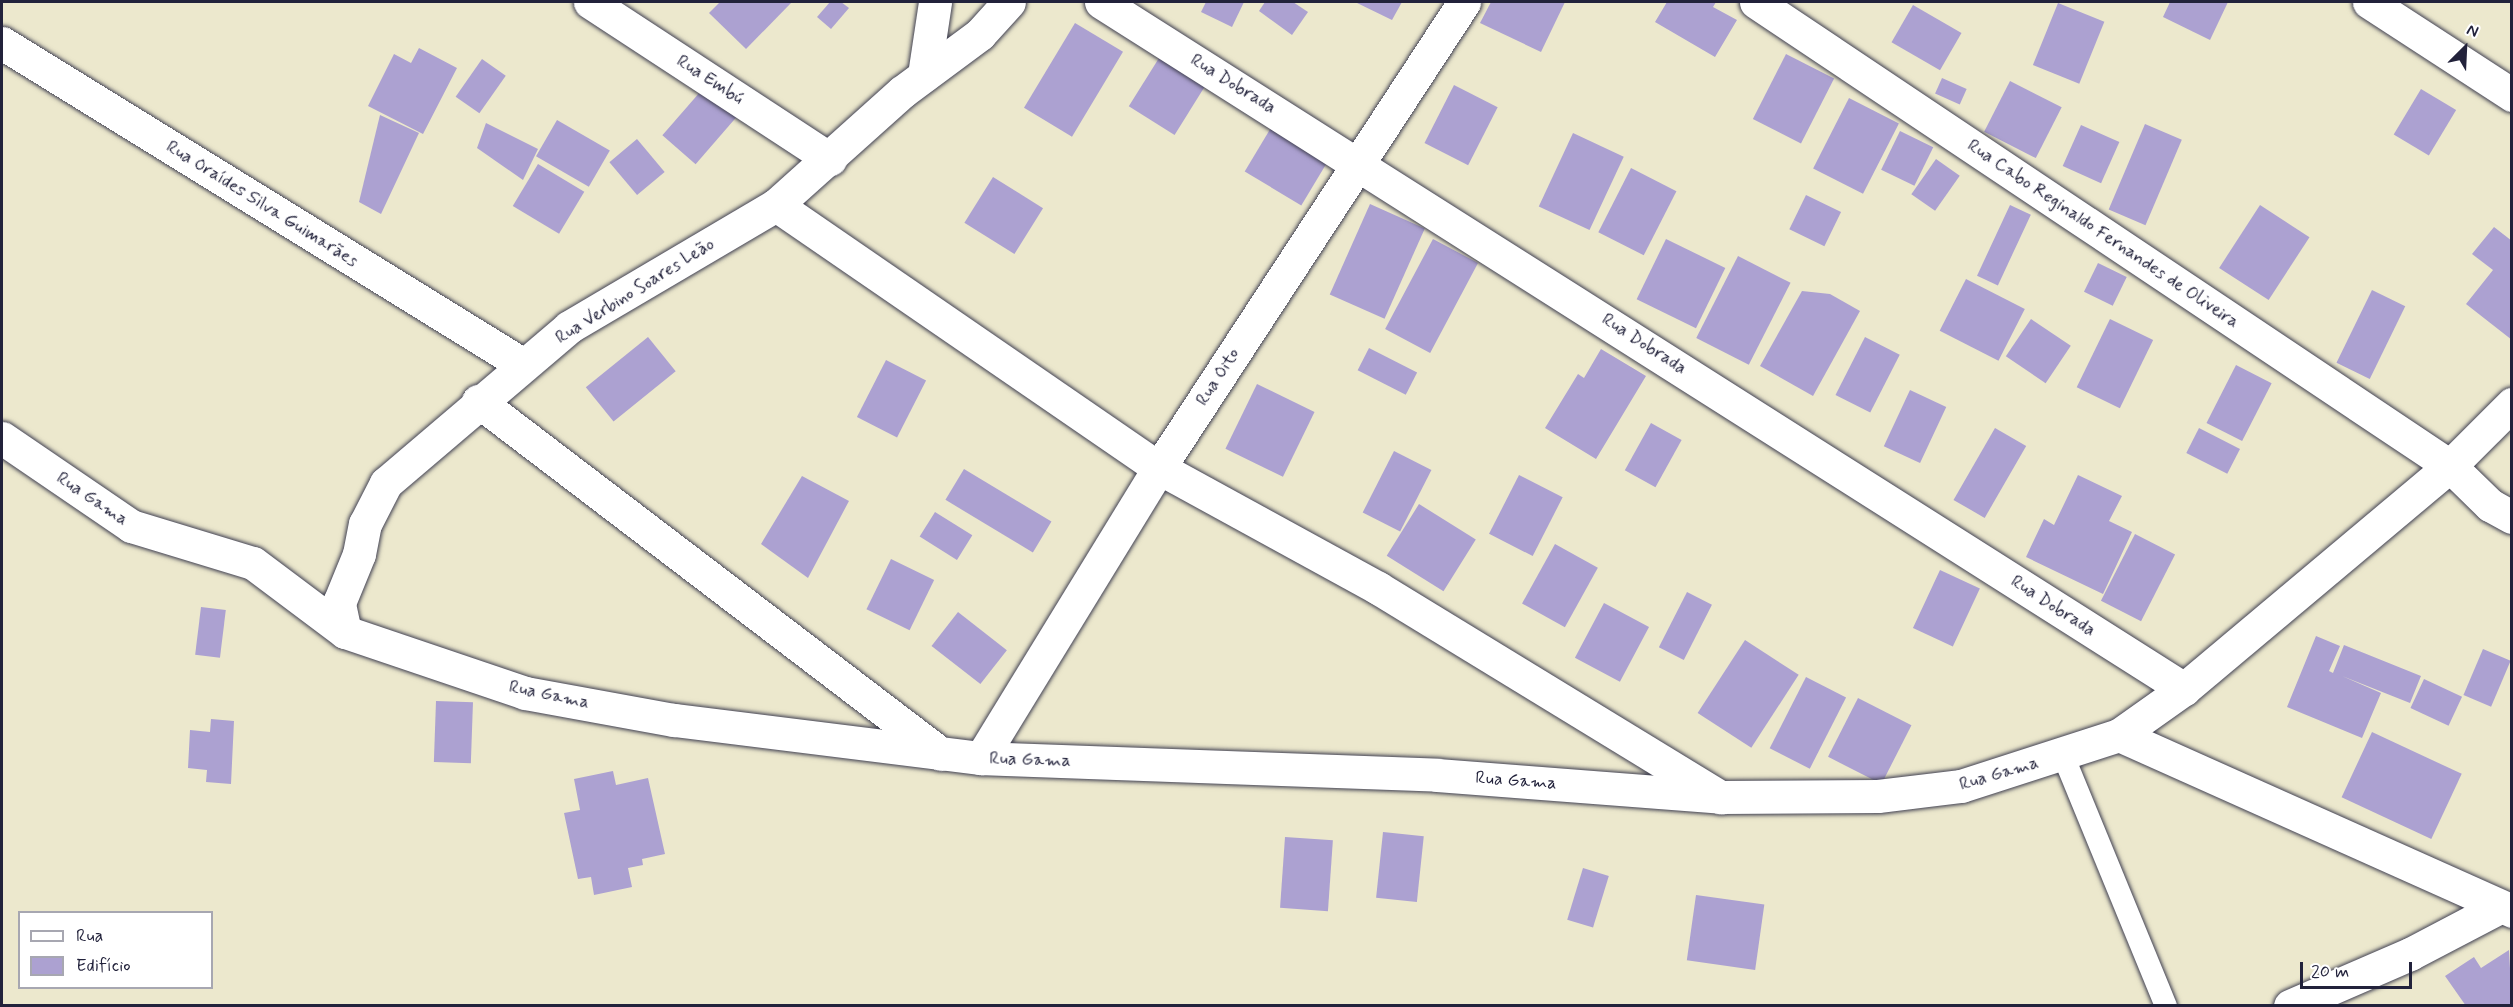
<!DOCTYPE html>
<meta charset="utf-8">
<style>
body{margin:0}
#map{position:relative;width:2513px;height:1007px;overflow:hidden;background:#ece8cd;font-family:Mynerve,sans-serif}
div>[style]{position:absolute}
.building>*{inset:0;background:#aca1d1;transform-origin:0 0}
.roads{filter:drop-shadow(0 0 2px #404051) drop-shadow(0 0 2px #404051)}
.service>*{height:22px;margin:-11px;padding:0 11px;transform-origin:11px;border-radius:11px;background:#fff}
.minor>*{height:33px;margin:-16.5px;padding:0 16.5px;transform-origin:16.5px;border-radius:16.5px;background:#fff}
.tertiary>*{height:33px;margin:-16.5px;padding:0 16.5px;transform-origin:16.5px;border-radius:16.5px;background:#fff}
span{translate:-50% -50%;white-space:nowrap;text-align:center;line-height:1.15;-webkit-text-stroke:5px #fff;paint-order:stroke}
.street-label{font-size:18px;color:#22223b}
.frame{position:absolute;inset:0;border:3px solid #22223b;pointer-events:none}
.legend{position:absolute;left:18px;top:911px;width:195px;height:78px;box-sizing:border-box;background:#fff;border:2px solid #a7a7b1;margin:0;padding:8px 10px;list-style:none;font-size:18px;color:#22223b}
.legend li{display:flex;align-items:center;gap:12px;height:30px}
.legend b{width:30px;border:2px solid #a7a7b1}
.north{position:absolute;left:2435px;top:18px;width:60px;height:60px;-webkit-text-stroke:4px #fff;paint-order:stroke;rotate:24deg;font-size:16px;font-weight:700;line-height:24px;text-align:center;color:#22223b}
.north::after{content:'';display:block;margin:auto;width:21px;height:27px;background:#22223b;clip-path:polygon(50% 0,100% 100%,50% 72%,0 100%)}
.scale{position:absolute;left:2300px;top:962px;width:112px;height:27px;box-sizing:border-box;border:3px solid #22223b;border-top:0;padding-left:8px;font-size:18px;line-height:21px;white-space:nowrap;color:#22223b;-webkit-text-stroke:4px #fff;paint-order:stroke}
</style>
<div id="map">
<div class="building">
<i style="clip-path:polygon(720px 2px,792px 2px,746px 49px,709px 13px)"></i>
<i style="clip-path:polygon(830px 2px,841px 2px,849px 8px,831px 29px,817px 17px)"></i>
<i style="clip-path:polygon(1206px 2px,1244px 2px,1232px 27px,1201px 12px)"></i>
<i style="clip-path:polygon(1265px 2px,1293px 2px,1308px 12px,1292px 35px,1259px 11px)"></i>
<i style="clip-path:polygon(1355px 2px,1402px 2px,1392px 20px)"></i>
<i style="clip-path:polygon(1491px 2px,1565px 2px,1541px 52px,1480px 23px)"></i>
<i style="clip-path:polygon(1667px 2px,1716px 2px,1713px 7px,1737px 20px,1715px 57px,1655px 22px)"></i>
<i style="clip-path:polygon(2170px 2px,2228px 2px,2210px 40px,2163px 17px)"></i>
<i style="left:2058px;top:3px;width:50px;height:67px;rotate:22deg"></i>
<i style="left:1913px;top:5px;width:56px;height:43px;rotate:30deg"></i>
<i style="left:1075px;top:23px;width:56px;height:99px;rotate:31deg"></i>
<i style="clip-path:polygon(419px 48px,457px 68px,423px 134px,368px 106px,394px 54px,411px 63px)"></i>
<i style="left:1786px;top:54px;width:54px;height:73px;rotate:27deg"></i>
<i style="left:1159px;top:58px;width:54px;height:57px;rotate:32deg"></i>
<i style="left:482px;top:59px;width:29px;height:46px;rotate:35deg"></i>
<i style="left:1942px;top:78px;width:27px;height:17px;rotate:24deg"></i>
<i style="left:2010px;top:81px;width:58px;height:57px;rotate:27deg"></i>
<i style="left:707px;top:84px;width:44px;height:68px;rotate:41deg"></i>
<i style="left:1454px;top:85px;width:49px;height:65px;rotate:27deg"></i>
<i style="left:2421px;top:89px;width:41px;height:53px;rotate:31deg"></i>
<i style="left:1849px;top:98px;width:56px;height:79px;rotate:27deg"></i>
<i style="clip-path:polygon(380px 115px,419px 133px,381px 214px,359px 202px)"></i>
<i style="left:557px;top:120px;width:61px;height:42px;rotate:30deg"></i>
<i style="clip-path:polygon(486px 123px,538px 149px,523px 180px,477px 148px)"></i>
<i style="left:2145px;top:124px;width:40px;height:93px;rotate:23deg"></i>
<i style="left:2081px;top:125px;width:42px;height:45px;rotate:24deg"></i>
<i style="left:1272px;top:126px;width:66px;height:53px;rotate:31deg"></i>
<i style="left:1900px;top:131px;width:37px;height:43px;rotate:26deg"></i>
<i style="left:1573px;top:133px;width:56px;height:81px;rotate:25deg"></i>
<i style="left:637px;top:139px;width:43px;height:36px;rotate:50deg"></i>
<i style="left:1936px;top:159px;width:29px;height:43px;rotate:35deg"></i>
<i style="left:538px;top:164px;width:54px;height:49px;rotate:31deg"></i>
<i style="left:1631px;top:168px;width:51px;height:72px;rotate:27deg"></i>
<i style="left:993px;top:177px;width:59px;height:54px;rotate:32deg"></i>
<i style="left:1806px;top:195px;width:39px;height:38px;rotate:26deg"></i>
<i style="left:1370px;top:204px;width:60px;height:99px;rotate:24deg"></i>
<i style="left:2010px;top:205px;width:23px;height:78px;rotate:25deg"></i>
<i style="left:2260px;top:205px;width:59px;height:75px;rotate:33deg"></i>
<i style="clip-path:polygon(2494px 227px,2512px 241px,2512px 340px,2466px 304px,2493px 270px,2472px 254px)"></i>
<i style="left:1433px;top:239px;width:51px;height:102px;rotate:28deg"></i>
<i style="left:1666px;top:239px;width:66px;height:67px;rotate:26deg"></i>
<i style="left:1738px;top:256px;width:59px;height:92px;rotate:27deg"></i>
<i style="left:2098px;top:263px;width:32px;height:32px;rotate:26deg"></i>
<i style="left:1966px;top:279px;width:66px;height:58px;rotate:27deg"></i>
<i style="left:2372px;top:290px;width:37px;height:81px;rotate:26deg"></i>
<i style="clip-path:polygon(1802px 291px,1830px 294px,1860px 311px,1813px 396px,1760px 366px)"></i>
<i style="left:2031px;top:319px;width:48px;height:45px;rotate:34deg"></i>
<i style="left:2110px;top:319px;width:48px;height:76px;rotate:26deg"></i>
<i style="left:648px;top:337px;width:44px;height:80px;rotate:51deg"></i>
<i style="left:1865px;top:337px;width:39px;height:65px;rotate:27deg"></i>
<i style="left:1369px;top:348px;width:54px;height:25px;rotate:27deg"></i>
<i style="clip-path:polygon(1601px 349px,1646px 376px,1596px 459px,1545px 428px,1578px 374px,1584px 378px)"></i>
<i style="left:886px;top:360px;width:45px;height:64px;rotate:27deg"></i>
<i style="left:2236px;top:365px;width:40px;height:65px;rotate:27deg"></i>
<i style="left:1257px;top:384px;width:64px;height:72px;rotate:26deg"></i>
<i style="left:1910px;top:390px;width:40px;height:62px;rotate:25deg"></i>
<i style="left:1651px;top:423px;width:35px;height:54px;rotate:29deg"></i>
<i style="left:1995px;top:428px;width:36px;height:83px;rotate:30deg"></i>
<i style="left:2199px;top:428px;width:46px;height:28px;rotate:27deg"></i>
<i style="left:1394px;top:451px;width:42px;height:69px;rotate:27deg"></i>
<i style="left:964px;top:469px;width:102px;height:36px;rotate:31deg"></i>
<i style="left:1519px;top:475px;width:49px;height:66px;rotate:27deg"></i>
<i style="clip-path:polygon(2078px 475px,2122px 496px,2109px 521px,2132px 532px,2103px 594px,2026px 557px,2044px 519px,2054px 525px)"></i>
<i style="clip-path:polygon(802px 476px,849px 501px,808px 578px,761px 544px)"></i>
<i style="left:1419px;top:504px;width:67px;height:61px;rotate:32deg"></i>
<i style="left:935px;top:512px;width:44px;height:29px;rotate:32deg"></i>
<i style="left:2135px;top:534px;width:45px;height:75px;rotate:27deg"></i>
<i style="left:1555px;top:544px;width:49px;height:68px;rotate:29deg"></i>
<i style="left:891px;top:559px;width:48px;height:56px;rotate:26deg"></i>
<i style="left:1940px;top:570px;width:44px;height:64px;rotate:25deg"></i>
<i style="left:1687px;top:592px;width:28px;height:62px;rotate:27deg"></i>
<i style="left:1604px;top:603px;width:51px;height:62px;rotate:28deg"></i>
<i style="left:201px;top:607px;width:25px;height:48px;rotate:7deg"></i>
<i style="left:958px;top:612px;width:62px;height:43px;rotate:38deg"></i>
<i style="clip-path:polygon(2316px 636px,2340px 646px,2329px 671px,2333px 673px,2344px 645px,2421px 676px,2410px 703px,2342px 676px,2381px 693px,2362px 738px,2287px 707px)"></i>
<i style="left:1745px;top:640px;width:64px;height:87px;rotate:33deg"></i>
<i style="left:2483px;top:649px;width:30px;height:50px;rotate:23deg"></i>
<i style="left:1806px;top:677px;width:45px;height:80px;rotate:27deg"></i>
<i style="left:2424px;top:679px;width:42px;height:32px;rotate:25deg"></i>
<i style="left:1858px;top:698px;width:60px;height:66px;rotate:27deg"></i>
<i style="left:436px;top:701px;width:37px;height:61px;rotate:2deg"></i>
<i style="clip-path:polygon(211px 719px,234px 721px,231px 784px,206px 782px,207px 770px,188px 768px,190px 730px,210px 732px)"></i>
<i style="left:2372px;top:732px;width:99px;height:72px;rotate:25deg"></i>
<i style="clip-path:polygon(613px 771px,616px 785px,648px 778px,665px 854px,642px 859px,643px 865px,628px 868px,632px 887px,594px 895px,591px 877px,578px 879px,564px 813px,580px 810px,574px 779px)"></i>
<i style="left:1383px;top:832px;width:41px;height:66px;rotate:6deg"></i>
<i style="left:1285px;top:837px;width:48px;height:71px;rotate:4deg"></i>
<i style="left:1583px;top:868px;width:27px;height:54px;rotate:17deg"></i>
<i style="left:1696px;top:895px;width:69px;height:66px;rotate:8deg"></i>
<i style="clip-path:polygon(2509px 950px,2512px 1005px,2466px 1006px,2445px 976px,2474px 957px,2481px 968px)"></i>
</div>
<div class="roads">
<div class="service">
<i style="left:2063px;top:755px;width:271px;rotate:67.7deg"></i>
</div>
<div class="minor">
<i style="left:590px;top:2px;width:287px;rotate:33.2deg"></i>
<i style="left:1101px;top:2px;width:1283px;rotate:32.39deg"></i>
<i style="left:1756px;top:2px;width:835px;rotate:33.77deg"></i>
<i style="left:2450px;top:466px;width:56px;rotate:44.3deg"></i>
<i style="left:2490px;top:505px;width:25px;rotate:29deg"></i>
<i style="left:2369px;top:2px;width:171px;rotate:33deg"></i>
<i style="left:2px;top:43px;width:611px;rotate:31.69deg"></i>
<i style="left:924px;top:75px;width:74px;rotate:-81.4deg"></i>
<i style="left:776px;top:205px;width:465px;rotate:34.5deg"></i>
<i style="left:1159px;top:468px;width:250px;rotate:28.7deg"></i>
<i style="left:1378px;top:588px;width:402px;rotate:31.4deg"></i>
<i style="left:478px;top:401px;width:582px;rotate:37.32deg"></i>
<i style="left:345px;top:632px;width:30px;rotate:-102deg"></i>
<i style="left:339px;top:603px;width:53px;rotate:-67.8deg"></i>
<i style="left:359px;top:554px;width:31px;rotate:-79deg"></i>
<i style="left:365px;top:524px;width:46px;rotate:-62.9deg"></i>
<i style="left:386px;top:483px;width:240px;rotate:-40.4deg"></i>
<i style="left:569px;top:327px;width:240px;rotate:-30.5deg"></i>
<i style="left:776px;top:205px;width:169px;rotate:-41.9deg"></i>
<i style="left:902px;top:92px;width:97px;rotate:-36.6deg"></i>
<i style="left:980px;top:34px;width:43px;rotate:-47.8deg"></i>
<i style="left:2119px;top:735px;width:431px;rotate:24.1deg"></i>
<i style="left:981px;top:758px;width:340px;rotate:-58.5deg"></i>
<i style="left:1159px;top:468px;width:557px;rotate:-56.79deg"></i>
<i style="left:2290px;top:1006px;width:131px;rotate:-23.4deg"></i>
<i style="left:2410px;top:954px;width:102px;rotate:-27.6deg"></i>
</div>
<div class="tertiary">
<i style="left:2px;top:438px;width:156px;rotate:34.3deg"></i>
<i style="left:131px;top:526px;width:127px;rotate:16.9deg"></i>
<i style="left:253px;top:563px;width:115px;rotate:36.9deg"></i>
<i style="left:345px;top:632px;width:190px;rotate:18.7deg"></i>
<i style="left:525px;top:693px;width:151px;rotate:10.3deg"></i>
<i style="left:674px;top:720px;width:309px;rotate:7.1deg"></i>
<i style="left:981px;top:758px;width:456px;rotate:2.1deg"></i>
<i style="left:1437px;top:775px;width:285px;rotate:4.4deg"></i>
<i style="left:1721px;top:797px;width:157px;rotate:-0.4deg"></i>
<i style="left:1878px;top:796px;width:84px;rotate:-6.9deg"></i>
<i style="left:1961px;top:786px;width:166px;rotate:-17.9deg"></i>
<i style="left:2119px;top:735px;width:80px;rotate:-35.3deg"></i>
<i style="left:2184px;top:689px;width:347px;rotate:-40deg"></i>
<i style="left:2450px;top:466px;width:88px;rotate:-45deg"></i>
</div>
</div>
<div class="street-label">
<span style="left:710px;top:80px;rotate:33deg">Rua Embú</span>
<span style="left:1233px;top:84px;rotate:32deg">Rua Dobrada</span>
<span style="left:262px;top:204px;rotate:32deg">Rua Oraídes Silva Guimarães</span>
<span style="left:2103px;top:234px;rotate:34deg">Rua Cabo Reginaldo Fernandes de Oliveira</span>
<span style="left:635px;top:291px;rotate:-32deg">Rua Verbino Soares Leão</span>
<span style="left:1644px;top:344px;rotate:33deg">Rua Dobrada</span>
<span style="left:1218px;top:377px;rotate:-57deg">Rua Oito</span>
<span style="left:92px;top:499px;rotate:34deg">Rua Gama</span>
<span style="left:2053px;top:606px;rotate:33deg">Rua Dobrada</span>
<span style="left:549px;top:695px;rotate:12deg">Rua Gama</span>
<span style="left:1030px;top:760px;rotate:2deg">Rua Gama</span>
<span style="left:1999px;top:774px;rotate:-16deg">Rua Gama</span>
<span style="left:1516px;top:781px;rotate:4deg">Rua Gama</span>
</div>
<div class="frame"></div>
<ul class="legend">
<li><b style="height:8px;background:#fff"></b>Rua</li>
<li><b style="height:16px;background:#aca1d1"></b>Edifício</li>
</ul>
<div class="north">N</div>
<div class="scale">20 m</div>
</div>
